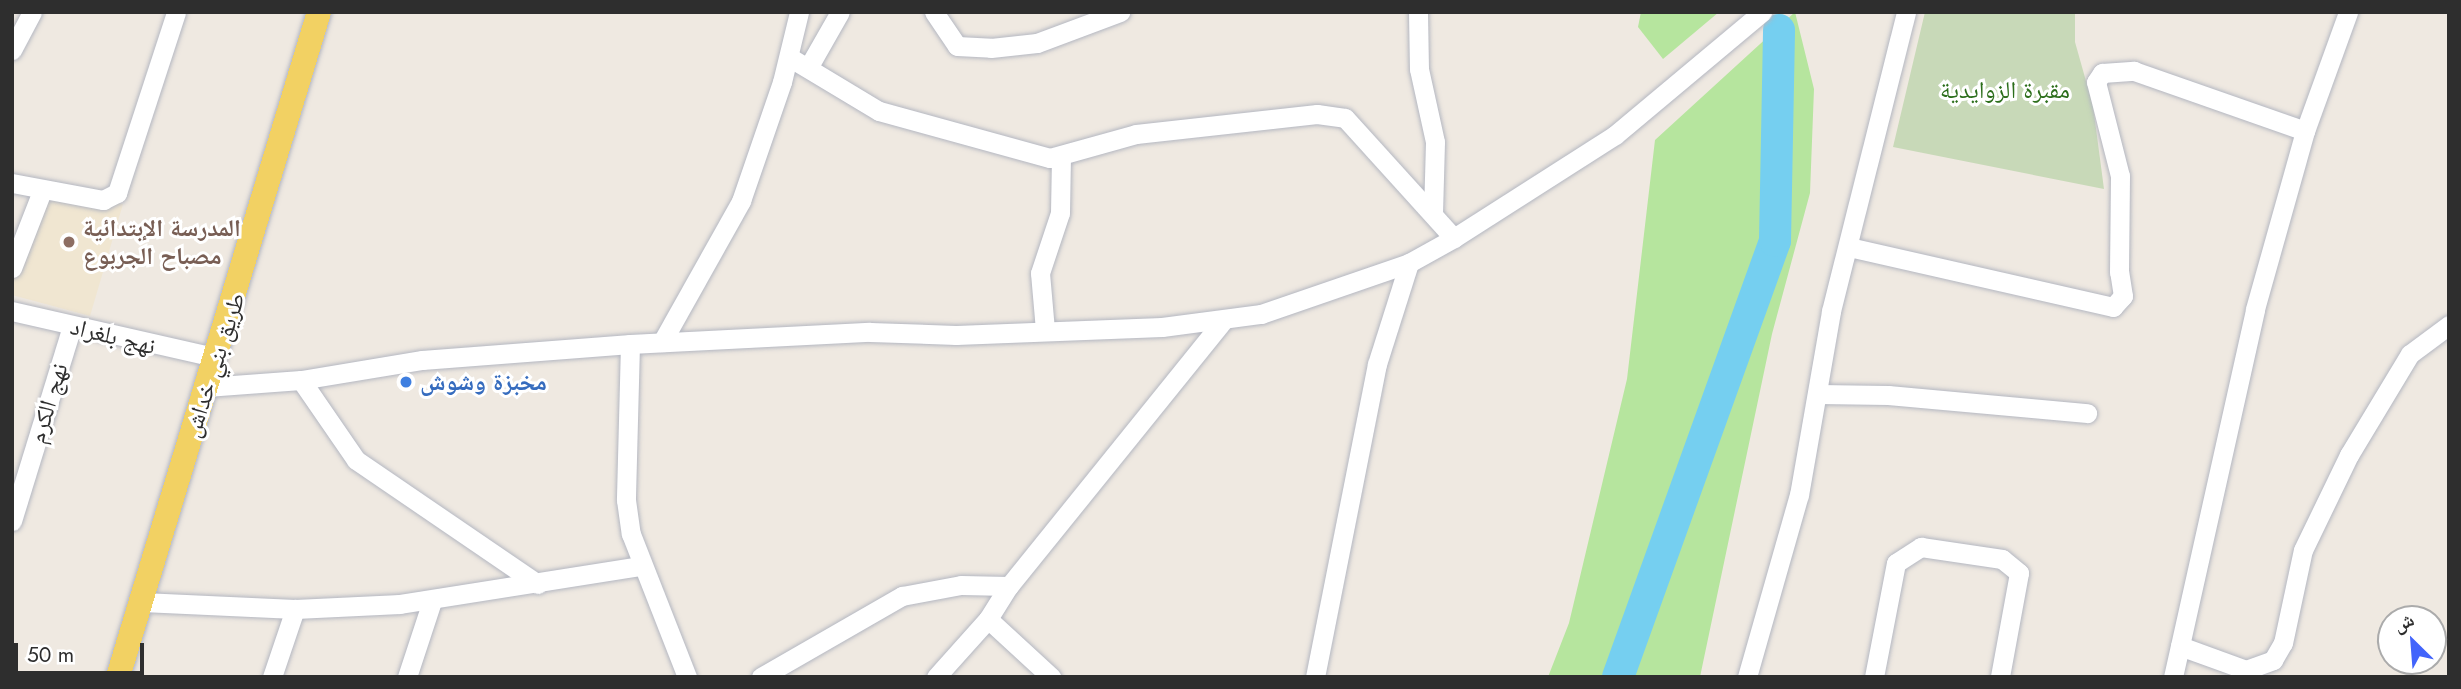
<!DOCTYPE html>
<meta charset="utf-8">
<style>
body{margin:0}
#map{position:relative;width:2461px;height:689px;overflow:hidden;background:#efe9e1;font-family:Jost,"Noto Naskh Arabic",sans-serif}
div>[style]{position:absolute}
.education>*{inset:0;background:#f0e6d1}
.green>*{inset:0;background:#b6e59e}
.cemetery>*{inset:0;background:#c8d9b8}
.river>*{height:32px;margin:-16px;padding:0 16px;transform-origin:16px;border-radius:16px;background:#75cff0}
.roads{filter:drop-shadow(0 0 2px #b4b7c1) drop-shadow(0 0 2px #b4b7c1)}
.minor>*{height:19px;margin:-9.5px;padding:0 9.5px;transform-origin:9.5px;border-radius:9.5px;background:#fff}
.major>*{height:24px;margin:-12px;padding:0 12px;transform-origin:12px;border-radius:12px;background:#f2d163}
.dots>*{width:19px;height:19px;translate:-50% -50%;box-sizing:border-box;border:4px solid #fff;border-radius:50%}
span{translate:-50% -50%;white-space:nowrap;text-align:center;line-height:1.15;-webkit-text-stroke:6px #fff;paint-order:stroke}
.park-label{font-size:24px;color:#2c6e1b}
.education-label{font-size:24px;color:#785e54;font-weight:700}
.left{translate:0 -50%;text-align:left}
.street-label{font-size:24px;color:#2e2e2e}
.shop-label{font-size:24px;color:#366cbe;font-weight:700}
.frame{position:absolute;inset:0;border:14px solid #2e2e2e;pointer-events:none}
.north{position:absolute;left:2377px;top:605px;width:70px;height:70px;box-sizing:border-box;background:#fff;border:2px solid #ababab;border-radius:50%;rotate:335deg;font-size:19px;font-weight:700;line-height:28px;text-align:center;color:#2e2e2e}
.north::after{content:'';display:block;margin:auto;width:24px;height:32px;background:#4264fb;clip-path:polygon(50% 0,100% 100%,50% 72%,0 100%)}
.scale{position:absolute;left:14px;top:643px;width:130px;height:32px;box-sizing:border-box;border:4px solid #2e2e2e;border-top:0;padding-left:9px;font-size:21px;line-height:24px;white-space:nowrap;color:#2e2e2e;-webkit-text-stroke:5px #fff;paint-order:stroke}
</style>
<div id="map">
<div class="education">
<i style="clip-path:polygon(46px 193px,123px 204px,90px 316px,12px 295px,12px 280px)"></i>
</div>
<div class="green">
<i style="clip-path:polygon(1641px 12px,1719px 12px,1663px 59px,1638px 27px)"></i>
<i style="clip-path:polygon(1795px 12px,1814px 89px,1810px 193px,1772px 334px,1700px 677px,1548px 677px,1569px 623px,1627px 379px,1655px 140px)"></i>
</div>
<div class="cemetery">
<i style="clip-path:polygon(1925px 12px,2075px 12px,2075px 42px,2093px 106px,2104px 189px,1893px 147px)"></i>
</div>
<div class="river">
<i style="left:1618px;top:677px;width:463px;rotate:-70.2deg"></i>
<i style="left:1775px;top:241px;width:211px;rotate:-88.9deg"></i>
</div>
<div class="roads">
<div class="minor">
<i style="left:934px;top:12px;width:41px;rotate:55.9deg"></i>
<i style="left:957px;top:46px;width:34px;rotate:3deg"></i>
<i style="left:991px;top:48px;width:46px;rotate:-6.2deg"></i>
<i style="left:1037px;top:43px;width:89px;rotate:-20.5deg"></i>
<i style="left:1418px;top:12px;width:57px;rotate:89deg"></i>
<i style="left:1419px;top:69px;width:75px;rotate:77.6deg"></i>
<i style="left:1435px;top:142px;width:72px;rotate:91.6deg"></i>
<i style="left:12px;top:50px;width:43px;rotate:-62.2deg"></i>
<i style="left:789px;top:57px;width:105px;rotate:31deg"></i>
<i style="left:879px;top:111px;width:177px;rotate:15.4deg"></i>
<i style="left:1050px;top:158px;width:89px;rotate:-15.6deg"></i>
<i style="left:1136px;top:134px;width:182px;rotate:-6.3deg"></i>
<i style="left:1317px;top:114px;width:28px;rotate:8deg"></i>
<i style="left:1345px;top:118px;width:162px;rotate:47.8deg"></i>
<i style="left:808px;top:68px;width:64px;rotate:-60.3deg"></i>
<i style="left:12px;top:183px;width:93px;rotate:10.6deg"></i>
<i style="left:103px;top:200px;width:16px;rotate:-27deg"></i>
<i style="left:117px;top:193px;width:190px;rotate:-71.9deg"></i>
<i style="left:1849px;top:247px;width:271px;rotate:12.8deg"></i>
<i style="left:2113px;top:307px;width:15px;rotate:-48deg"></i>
<i style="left:2123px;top:296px;width:24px;rotate:-99deg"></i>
<i style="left:2119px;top:272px;width:96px;rotate:-89.4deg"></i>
<i style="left:2120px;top:176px;width:97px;rotate:-104.3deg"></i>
<i style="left:2096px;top:82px;width:11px;rotate:-56deg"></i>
<i style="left:2102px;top:73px;width:32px;rotate:-4deg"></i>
<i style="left:2134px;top:71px;width:181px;rotate:19.3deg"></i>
<i style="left:12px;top:268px;width:83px;rotate:-68.7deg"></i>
<i style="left:12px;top:311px;width:208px;rotate:12.8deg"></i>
<i style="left:1045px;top:330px;width:57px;rotate:-95deg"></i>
<i style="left:1040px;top:273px;width:63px;rotate:-71.6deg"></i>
<i style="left:1060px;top:213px;width:55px;rotate:-89deg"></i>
<i style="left:662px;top:342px;width:162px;rotate:-60.7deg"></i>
<i style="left:741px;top:201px;width:126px;rotate:-71deg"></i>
<i style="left:782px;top:82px;width:72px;rotate:-76.3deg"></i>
<i style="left:630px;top:344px;width:156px;rotate:91.5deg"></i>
<i style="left:626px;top:500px;width:34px;rotate:82deg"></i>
<i style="left:631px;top:534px;width:154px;rotate:68.6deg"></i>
<i style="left:301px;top:380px;width:97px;rotate:55.5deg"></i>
<i style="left:356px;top:460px;width:220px;rotate:34.3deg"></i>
<i style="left:206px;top:387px;width:95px;rotate:-4.2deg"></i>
<i style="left:301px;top:380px;width:123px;rotate:-9.4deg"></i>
<i style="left:422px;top:360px;width:209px;rotate:-4.4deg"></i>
<i style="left:630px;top:344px;width:240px;rotate:-2.9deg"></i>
<i style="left:870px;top:332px;width:86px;rotate:2deg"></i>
<i style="left:956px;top:335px;width:206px;rotate:-2.2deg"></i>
<i style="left:1162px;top:327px;width:100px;rotate:-7.5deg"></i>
<i style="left:1261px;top:314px;width:157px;rotate:-19deg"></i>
<i style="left:1409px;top:263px;width:51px;rotate:-29.1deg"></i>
<i style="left:1454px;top:238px;width:191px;rotate:-32.6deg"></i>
<i style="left:1615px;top:135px;width:192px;rotate:-39.9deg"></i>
<i style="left:1818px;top:394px;width:70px;rotate:0.8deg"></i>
<i style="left:1888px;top:395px;width:200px;rotate:5.2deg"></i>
<i style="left:12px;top:521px;width:204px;rotate:-72.9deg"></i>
<i style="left:142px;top:602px;width:153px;rotate:2.6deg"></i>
<i style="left:295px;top:609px;width:105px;rotate:-2.7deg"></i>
<i style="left:400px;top:604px;width:244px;rotate:-9deg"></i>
<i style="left:988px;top:619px;width:86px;rotate:42.6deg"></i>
<i style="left:2180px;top:646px;width:70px;rotate:20deg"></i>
<i style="left:2246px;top:670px;width:29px;rotate:-20deg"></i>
<i style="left:2273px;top:660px;width:20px;rotate:-60deg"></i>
<i style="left:2283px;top:643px;width:95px;rotate:-77.9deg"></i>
<i style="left:2303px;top:550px;width:106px;rotate:-64.2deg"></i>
<i style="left:2349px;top:455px;width:118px;rotate:-58.9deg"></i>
<i style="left:2410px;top:354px;width:49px;rotate:-36.6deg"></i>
<i style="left:272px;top:677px;width:72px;rotate:-71.3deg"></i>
<i style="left:407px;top:677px;width:80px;rotate:-71.8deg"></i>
<i style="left:761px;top:677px;width:163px;rotate:-29.9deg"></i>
<i style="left:902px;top:596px;width:60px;rotate:-10.6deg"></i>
<i style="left:961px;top:585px;width:48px;rotate:1.2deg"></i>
<i style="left:936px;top:677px;width:78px;rotate:-48.1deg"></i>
<i style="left:988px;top:619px;width:39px;rotate:-58deg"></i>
<i style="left:1009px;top:586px;width:341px;rotate:-51.1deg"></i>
<i style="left:1315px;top:677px;width:319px;rotate:-78.8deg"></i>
<i style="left:1377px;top:364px;width:106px;rotate:-72.4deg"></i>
<i style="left:1747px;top:677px;width:189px;rotate:-74.1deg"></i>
<i style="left:1799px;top:495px;width:187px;rotate:-80.1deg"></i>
<i style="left:1831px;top:311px;width:308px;rotate:-75.9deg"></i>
<i style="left:1874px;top:677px;width:116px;rotate:-79.1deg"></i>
<i style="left:1896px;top:563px;width:30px;rotate:-33deg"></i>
<i style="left:1921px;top:547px;width:82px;rotate:8.4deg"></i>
<i style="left:2002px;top:559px;width:22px;rotate:39deg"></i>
<i style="left:2019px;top:573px;width:106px;rotate:100.4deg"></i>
<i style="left:2173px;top:677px;width:377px;rotate:-77.4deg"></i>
<i style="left:2255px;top:309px;width:185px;rotate:-74.3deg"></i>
<i style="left:2305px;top:131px;width:127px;rotate:-70.1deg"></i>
</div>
<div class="major">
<i style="left:118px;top:677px;width:695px;rotate:-73.18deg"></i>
</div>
</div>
<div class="dots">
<i style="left:69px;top:242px;background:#8d6e63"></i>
<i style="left:406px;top:382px;background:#3f7fe0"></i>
</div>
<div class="park-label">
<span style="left:2005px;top:90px">مقبرة الزوايدية</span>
</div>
<div class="education-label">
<span class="left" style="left:83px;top:242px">المدرسة الإبتدائية<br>مصباح الجربوع</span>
</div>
<div class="street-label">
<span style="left:113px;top:336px;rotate:14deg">نهج بلغراد</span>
<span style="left:214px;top:365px;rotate:-72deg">طريق بني خداش</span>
<span style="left:48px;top:403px;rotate:-73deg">نهج الكرم</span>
</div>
<div class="shop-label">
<span class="left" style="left:420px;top:382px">مخبزة وشوش</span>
</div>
<div class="frame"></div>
<div class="north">ش</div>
<div class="scale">50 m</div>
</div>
